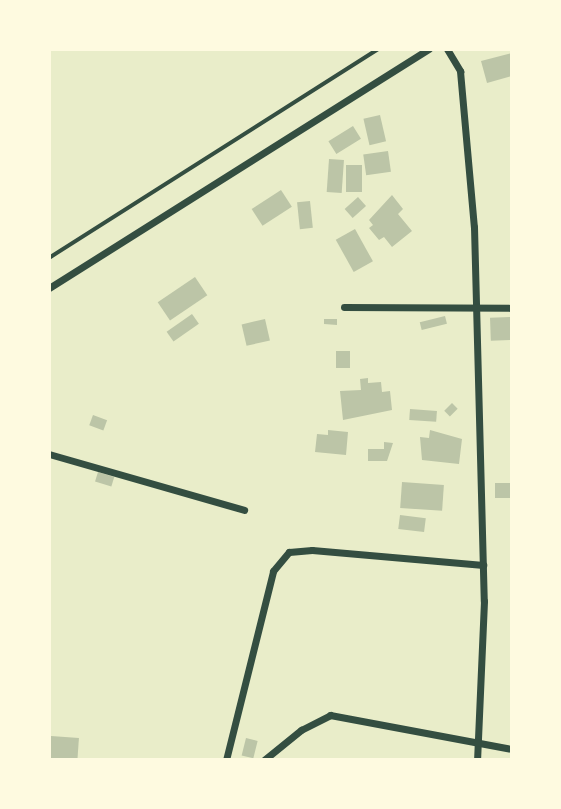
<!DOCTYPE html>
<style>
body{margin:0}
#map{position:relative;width:561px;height:809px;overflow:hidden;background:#e9edc9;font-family:Roboto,sans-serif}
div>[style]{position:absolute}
.building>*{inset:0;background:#bcc5a7;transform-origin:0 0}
.path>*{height:3.5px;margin:-1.75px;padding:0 1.75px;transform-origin:1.75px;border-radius:1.75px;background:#344e41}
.minor>*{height:7px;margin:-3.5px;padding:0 3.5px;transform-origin:3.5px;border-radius:3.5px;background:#344e41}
span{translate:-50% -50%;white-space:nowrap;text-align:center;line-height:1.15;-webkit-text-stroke:7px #fefae0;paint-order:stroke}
.frame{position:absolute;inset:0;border:51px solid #fefae0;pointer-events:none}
</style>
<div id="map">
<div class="building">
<i style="clip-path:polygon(512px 53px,512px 76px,487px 83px,481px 61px)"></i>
<i style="left:380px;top:115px;width:27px;height:17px;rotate:77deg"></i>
<i style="left:353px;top:126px;width:15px;height:29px;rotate:58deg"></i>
<i style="left:388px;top:151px;width:21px;height:25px;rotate:82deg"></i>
<i style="left:329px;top:159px;width:15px;height:33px;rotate:4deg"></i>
<i style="left:346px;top:165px;width:16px;height:27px"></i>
<i style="left:281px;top:190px;width:20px;height:35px;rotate:57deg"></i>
<i style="clip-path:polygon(392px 195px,403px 209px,398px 214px,412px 231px,392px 247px,384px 237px,379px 240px,369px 228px,373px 225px,369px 220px)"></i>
<i style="left:358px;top:197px;width:12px;height:18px;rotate:48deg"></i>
<i style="left:310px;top:201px;width:27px;height:13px;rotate:84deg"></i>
<i style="left:355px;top:229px;width:37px;height:22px;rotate:61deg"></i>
<i style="left:195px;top:277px;width:22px;height:45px;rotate:56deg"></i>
<i style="left:192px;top:314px;width:12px;height:31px;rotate:55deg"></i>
<i style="left:445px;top:316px;width:8px;height:26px;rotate:76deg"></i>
<i style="left:510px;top:317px;width:23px;height:20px;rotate:88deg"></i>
<i style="left:265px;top:319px;width:22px;height:24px;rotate:77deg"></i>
<i style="clip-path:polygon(324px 319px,337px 319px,337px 325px,324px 324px)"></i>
<i style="left:336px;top:351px;width:14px;height:17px"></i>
<i style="clip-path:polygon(368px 378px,368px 383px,381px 382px,382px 392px,390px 391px,392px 410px,343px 420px,340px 391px,361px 390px,360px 379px)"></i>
<i style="left:452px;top:403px;width:8px;height:11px;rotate:45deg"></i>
<i style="left:410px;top:409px;width:27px;height:11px;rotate:4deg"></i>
<i style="left:93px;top:415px;width:15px;height:11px;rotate:20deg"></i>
<i style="clip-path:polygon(328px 430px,348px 432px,346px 455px,315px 452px,317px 434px,328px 435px)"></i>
<i style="clip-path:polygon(430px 430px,462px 439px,459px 464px,422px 460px,420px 437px,429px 438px)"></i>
<i style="clip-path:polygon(384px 442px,393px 443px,387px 461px,368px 461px,368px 449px,384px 449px)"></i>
<i style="left:98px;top:472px;width:17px;height:10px;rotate:17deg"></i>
<i style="left:402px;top:482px;width:42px;height:26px;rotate:4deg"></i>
<i style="left:495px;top:483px;width:17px;height:15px"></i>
<i style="left:400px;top:515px;width:26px;height:14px;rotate:7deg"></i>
<i style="left:51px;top:736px;width:28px;height:24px;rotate:4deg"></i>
<i style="left:246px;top:738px;width:12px;height:18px;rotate:14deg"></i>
</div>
<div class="path">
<i style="left:49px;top:258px;width:390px;rotate:-32.4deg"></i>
</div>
<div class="minor">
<i style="left:447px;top:49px;width:26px;rotate:59deg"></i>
<i style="left:460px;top:71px;width:157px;rotate:84.9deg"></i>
<i style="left:474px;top:227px;width:374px;rotate:88.5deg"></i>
<i style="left:484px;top:601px;width:159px;rotate:92.5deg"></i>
<i style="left:49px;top:288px;width:449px;rotate:-32.2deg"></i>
<i style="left:344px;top:307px;width:168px;rotate:0.3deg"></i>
<i style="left:49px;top:454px;width:203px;rotate:16deg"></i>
<i style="left:226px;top:760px;width:195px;rotate:-76deg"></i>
<i style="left:273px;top:571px;width:25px;rotate:-50deg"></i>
<i style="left:289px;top:552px;width:23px;rotate:-5deg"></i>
<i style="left:312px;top:550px;width:172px;rotate:5deg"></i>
<i style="left:264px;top:760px;width:48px;rotate:-39deg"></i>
<i style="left:301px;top:730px;width:33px;rotate:-27deg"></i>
<i style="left:330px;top:715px;width:185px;rotate:10.6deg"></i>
</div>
<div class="frame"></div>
</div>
